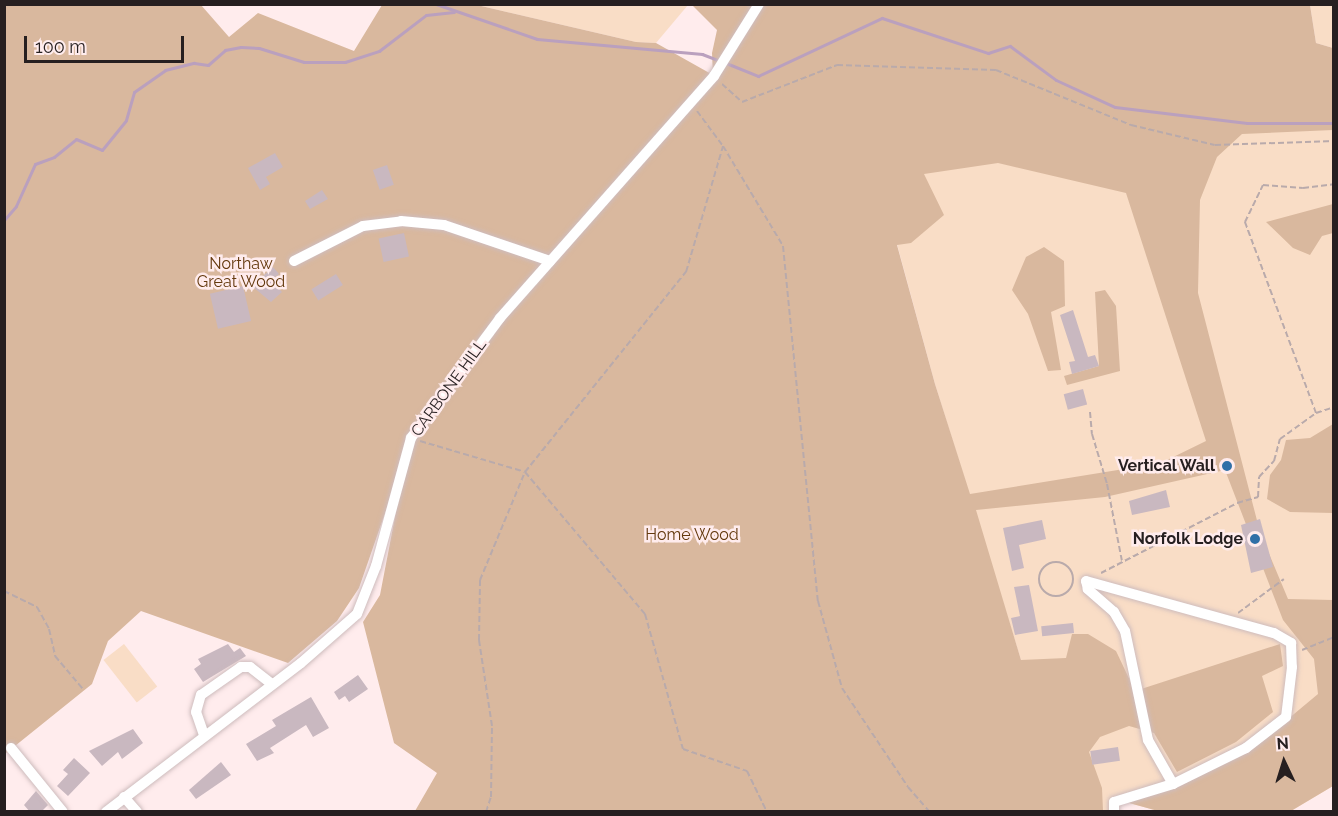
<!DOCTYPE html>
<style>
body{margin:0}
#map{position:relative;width:1338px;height:816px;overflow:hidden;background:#ffeced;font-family:Raleway,sans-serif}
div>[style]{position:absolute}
.green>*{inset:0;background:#f9ddc6;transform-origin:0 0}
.forest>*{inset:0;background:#d9b89e}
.stream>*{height:3px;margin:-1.5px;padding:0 1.5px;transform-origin:1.5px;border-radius:1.5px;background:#baa0be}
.building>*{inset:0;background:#c9b8c0;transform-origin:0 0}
.path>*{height:2px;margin-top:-1px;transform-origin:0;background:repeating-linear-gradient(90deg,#b9aaab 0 6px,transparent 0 9px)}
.path>.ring{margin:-1px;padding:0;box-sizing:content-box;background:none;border:2px solid #b9aaab;border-radius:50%}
.roads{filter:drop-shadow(0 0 2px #cebcbd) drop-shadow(0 0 2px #cebcbd)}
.minor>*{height:10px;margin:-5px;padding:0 5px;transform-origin:5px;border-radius:5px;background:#fff}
.dots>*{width:16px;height:16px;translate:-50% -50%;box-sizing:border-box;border:3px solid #ffeced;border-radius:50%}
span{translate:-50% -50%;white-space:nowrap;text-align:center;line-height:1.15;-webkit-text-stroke:5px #ffeced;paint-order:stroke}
.park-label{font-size:16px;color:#64390d}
.street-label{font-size:16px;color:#261f20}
.poi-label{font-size:16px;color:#261f20;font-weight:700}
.right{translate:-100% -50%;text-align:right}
.frame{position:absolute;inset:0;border:6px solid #261f20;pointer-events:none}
.north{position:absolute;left:1254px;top:732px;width:60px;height:60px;-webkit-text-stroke:4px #ffeced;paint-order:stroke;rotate:356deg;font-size:16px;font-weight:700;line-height:24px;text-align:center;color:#261f20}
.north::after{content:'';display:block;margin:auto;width:21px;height:27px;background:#261f20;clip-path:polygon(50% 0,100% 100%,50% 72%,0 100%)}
.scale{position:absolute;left:24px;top:36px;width:160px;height:27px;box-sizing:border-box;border:3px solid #261f20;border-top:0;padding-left:8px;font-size:18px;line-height:21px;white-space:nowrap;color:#261f20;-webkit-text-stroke:4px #ffeced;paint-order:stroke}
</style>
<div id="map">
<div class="green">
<i style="clip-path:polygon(477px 5px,688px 5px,656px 43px,636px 42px)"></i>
<i style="clip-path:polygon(1310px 5px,1333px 5px,1333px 48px,1316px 43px)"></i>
<i style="clip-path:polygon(862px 56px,1333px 110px,1333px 786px,1291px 811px,1158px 811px,1122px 801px,1116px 811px,1060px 811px,1021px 660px,935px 384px,897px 244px)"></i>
<i style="left:124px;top:644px;width:54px;height:26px;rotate:52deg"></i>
</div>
<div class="forest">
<i style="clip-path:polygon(evenodd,5px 5px,201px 5px,229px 37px,258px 13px,354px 51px,382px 5px,477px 5px,636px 42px,656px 43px,713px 75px,712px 53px,717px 30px,692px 5px,1310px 5px,1316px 43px,1333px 48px,1333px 130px,1242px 134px,1217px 157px,1200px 200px,1198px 293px,1260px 532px,1288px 599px,1333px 600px,1333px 786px,1291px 811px,1158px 811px,1122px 801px,1247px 753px,1318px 694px,1314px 659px,1283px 620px,1225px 470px,1105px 497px,976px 510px,1021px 660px,1066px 658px,1072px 634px,1088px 634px,1116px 651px,1135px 691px,1280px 644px,1283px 666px,1262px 676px,1273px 712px,1236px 742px,1177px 772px,1154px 733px,1129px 726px,1100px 737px,1089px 752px,1102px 788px,1103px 811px,415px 811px,437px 773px,394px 743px,363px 622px,380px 595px,409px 444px,359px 588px,337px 621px,288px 663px,141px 611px,108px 641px,92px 684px,5px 754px,5px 5px,998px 163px,1126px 193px,1206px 441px,1161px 463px,970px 494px,935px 384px,897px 245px,911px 243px,944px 215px,924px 174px,998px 163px)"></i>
<i style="clip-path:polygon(1333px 204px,1333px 233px,1322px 236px,1310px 255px,1293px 248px,1266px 222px)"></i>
<i style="clip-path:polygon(1044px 247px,1064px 261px,1065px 306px,1051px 312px,1061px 370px,1048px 371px,1028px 314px,1012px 290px,1026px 257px)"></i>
<i style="clip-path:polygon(1105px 290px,1116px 306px,1120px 371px,1067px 385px,1064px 376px,1099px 366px,1095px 292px)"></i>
<i style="clip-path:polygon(1333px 424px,1333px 513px,1290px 512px,1267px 499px,1270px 475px,1281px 460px,1286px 440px,1310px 438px)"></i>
</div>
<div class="stream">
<i style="left:436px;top:4px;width:107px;rotate:19.1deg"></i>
<i style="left:537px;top:39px;width:166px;rotate:5.2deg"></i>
<i style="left:702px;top:54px;width:19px;rotate:21deg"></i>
<i style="left:726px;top:63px;width:35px;rotate:22deg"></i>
<i style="left:758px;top:76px;width:137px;rotate:-25.1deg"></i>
<i style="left:882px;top:18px;width:112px;rotate:18.3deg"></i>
<i style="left:988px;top:53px;width:23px;rotate:-18deg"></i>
<i style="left:1010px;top:46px;width:57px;rotate:36.5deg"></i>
<i style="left:1056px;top:80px;width:65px;rotate:24.6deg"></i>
<i style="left:1115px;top:107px;width:133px;rotate:6.9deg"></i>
<i style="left:1247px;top:123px;width:87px"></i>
<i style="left:4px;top:220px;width:18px;rotate:-49deg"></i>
<i style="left:16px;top:206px;width:46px;rotate:-65.7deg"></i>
<i style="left:35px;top:164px;width:20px;rotate:-20deg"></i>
<i style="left:54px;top:157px;width:28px;rotate:-39deg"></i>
<i style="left:76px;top:139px;width:28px;rotate:23deg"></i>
<i style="left:102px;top:150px;width:38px;rotate:-51deg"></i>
<i style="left:126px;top:120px;width:29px;rotate:-74deg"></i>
<i style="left:134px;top:92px;width:38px;rotate:-35deg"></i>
<i style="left:165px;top:70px;width:30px;rotate:-14deg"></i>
<i style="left:194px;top:63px;width:14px;rotate:8deg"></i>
<i style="left:208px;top:65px;width:23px;rotate:-41deg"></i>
<i style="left:225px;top:50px;width:16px;rotate:-11deg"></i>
<i style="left:241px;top:47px;width:18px;rotate:3deg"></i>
<i style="left:259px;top:48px;width:47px;rotate:17.3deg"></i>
<i style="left:304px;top:62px;width:41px"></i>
<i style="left:345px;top:62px;width:36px;rotate:-18deg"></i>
<i style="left:379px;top:51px;width:59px;rotate:-37.5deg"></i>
<i style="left:426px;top:15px;width:28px;rotate:-6deg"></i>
</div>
<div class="building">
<i style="clip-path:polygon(275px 153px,283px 167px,266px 177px,270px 184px,260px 190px,248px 168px)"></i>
<i style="left:387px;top:165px;width:21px;height:15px;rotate:71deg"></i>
<i style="clip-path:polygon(322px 190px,328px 199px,310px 209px,305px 201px)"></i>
<i style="left:404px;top:233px;width:24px;height:26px;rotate:78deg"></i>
<i style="clip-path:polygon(273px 267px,279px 274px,271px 280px,282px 292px,271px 302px,252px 286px)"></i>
<i style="left:336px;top:274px;width:13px;height:29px;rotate:58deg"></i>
<i style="left:243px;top:286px;width:36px;height:34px;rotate:77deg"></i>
<i style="clip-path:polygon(1073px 310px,1088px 357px,1095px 355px,1099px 366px,1072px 374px,1069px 362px,1075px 361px,1060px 315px)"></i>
<i style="left:1083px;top:389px;width:16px;height:20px;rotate:75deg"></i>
<i style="clip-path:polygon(1166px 490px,1170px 507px,1132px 515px,1129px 501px)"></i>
<i style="clip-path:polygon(1260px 519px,1273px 567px,1251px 573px,1241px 525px)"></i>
<i style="clip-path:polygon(1042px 520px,1046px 539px,1019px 545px,1024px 568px,1012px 571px,1003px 528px)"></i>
<i style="clip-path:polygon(1029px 585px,1038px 631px,1015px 635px,1011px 618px,1020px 616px,1014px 587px)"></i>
<i style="left:1073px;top:623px;width:10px;height:32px;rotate:84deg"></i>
<i style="clip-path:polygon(228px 644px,234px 652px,240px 648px,246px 656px,203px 682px,194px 669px,201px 664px,198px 659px)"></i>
<i style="clip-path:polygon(358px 675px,368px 689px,349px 702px,345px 696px,339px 700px,334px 692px)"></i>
<i style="clip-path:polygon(311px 697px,329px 728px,313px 737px,306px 725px,270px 748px,274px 753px,257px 761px,246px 744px,276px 726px,272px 720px)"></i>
<i style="clip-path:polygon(133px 729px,143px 743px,122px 759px,118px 752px,102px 766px,89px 751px)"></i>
<i style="left:1118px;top:747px;width:14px;height:28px;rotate:82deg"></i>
<i style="clip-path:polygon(74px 758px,90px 773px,68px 796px,57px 786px,68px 774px,63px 770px)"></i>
<i style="clip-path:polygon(221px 762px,231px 775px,196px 799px,189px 790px)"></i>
<i style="clip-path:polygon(36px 791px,48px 805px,41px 812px,30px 812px,24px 805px)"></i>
</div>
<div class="path">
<i style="left:722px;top:84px;width:27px;rotate:42deg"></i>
<i style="left:742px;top:102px;width:102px;rotate:-21.3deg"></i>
<i style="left:837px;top:65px;width:159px;rotate:1.8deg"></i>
<i style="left:996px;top:70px;width:146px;rotate:22.2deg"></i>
<i style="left:1131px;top:125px;width:86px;rotate:13.4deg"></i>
<i style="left:1215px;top:145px;width:119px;rotate:-1.9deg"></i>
<i style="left:697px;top:111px;width:44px;rotate:53.4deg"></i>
<i style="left:723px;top:146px;width:117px;rotate:59deg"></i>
<i style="left:783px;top:246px;width:357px;rotate:84.4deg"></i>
<i style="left:818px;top:601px;width:90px;rotate:74.6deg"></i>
<i style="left:842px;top:688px;width:119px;rotate:56.3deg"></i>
<i style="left:908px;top:787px;width:33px;rotate:49deg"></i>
<i style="left:1090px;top:412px;width:22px;rotate:85deg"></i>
<i style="left:1092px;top:434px;width:52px;rotate:73.3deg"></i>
<i style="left:1107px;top:484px;width:78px;rotate:79deg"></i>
<i style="left:1316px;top:413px;width:204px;rotate:-110.4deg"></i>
<i style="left:1245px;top:222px;width:41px;rotate:-64.1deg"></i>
<i style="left:1263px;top:185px;width:40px;rotate:4.3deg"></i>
<i style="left:1303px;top:188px;width:31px;rotate:-7deg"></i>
<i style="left:420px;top:441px;width:109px;rotate:16.4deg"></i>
<i style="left:525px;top:472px;width:186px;rotate:49.8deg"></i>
<i style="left:645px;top:614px;width:140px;rotate:74.3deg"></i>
<i style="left:683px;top:749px;width:68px;rotate:19deg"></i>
<i style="left:747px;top:771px;width:46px;rotate:64deg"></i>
<i class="ring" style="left:1039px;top:562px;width:32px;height:32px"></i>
<i style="left:1101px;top:573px;width:153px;rotate:-27.2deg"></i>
<i style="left:1237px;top:503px;width:22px;rotate:-16deg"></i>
<i style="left:1258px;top:497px;width:20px;rotate:-87deg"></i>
<i style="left:1259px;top:477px;width:22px;rotate:-47deg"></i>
<i style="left:1274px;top:461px;width:23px;rotate:-75deg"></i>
<i style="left:1280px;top:439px;width:44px;rotate:-35.8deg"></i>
<i style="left:1316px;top:413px;width:19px;rotate:-18deg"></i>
<i style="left:4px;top:591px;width:37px;rotate:26deg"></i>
<i style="left:37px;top:607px;width:25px;rotate:61deg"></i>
<i style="left:49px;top:629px;width:28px;rotate:77deg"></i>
<i style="left:55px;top:656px;width:43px;rotate:49.7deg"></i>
<i style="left:1238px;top:613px;width:57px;rotate:-36.5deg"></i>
<i style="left:1302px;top:650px;width:35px;rotate:-22deg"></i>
<i style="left:486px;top:812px;width:16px;rotate:-72deg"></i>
<i style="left:491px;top:797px;width:71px;rotate:-89.2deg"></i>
<i style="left:492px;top:726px;width:87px;rotate:-98.6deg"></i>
<i style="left:479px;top:640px;width:60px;rotate:-89deg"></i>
<i style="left:480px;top:580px;width:117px;rotate:-67.4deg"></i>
<i style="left:525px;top:472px;width:257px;rotate:-51.2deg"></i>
<i style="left:686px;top:272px;width:131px;rotate:-73.6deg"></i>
</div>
<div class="roads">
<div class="minor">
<i style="left:294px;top:261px;width:77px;rotate:-26.9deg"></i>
<i style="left:363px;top:226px;width:38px;rotate:-7deg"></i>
<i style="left:401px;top:221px;width:43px;rotate:5.3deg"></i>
<i style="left:444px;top:225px;width:112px;rotate:18.8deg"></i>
<i style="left:1086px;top:581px;width:195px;rotate:15.5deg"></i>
<i style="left:1274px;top:633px;width:20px;rotate:30deg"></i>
<i style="left:1291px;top:643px;width:24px;rotate:88deg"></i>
<i style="left:1292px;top:667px;width:50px;rotate:96.8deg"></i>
<i style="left:1286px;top:717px;width:51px;rotate:142.2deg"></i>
<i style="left:1246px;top:748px;width:81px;rotate:153.7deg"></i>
<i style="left:1173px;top:784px;width:51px;rotate:-119.6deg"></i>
<i style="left:1148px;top:740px;width:111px;rotate:-101.9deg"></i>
<i style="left:1125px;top:631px;width:22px;rotate:-120deg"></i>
<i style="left:1114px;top:612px;width:35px;rotate:-139deg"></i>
<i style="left:1088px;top:589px;width:8px;rotate:-104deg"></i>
<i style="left:204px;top:735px;width:24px;rotate:-109deg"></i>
<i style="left:196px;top:712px;width:18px;rotate:-74deg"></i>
<i style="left:201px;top:695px;width:49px;rotate:-35deg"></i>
<i style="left:241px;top:667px;width:9px"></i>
<i style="left:250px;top:667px;width:28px;rotate:38deg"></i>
<i style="left:11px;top:748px;width:82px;rotate:50.9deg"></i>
<i style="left:124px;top:797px;width:20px;rotate:49deg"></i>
<i style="left:106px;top:812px;width:245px;rotate:-37.4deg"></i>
<i style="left:301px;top:663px;width:74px;rotate:-41.2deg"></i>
<i style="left:357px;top:614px;width:52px;rotate:-68.4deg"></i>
<i style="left:376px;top:566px;width:133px;rotate:-74.7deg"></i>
<i style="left:411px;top:438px;width:149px;rotate:-53.4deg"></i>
<i style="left:500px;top:318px;width:323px;rotate:-48.5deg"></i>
<i style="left:714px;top:76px;width:85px;rotate:-58deg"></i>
<i style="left:1114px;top:812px;width:10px;rotate:-90deg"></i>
<i style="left:1114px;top:802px;width:62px;rotate:-17deg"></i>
</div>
</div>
<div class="dots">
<i style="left:1227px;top:466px;background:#3070a7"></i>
<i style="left:1255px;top:539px;background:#3070a7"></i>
</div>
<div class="park-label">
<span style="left:241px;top:273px">Northaw<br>Great Wood</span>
<span style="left:692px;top:535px">Home Wood</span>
</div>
<div class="street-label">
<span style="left:449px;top:388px;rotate:-54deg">CARBONE HILL</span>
</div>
<div class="poi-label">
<span class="right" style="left:1215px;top:466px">Vertical Wall</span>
<span class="right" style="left:1243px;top:539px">Norfolk Lodge</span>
</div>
<div class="frame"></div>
<div class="north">N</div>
<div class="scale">100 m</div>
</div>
